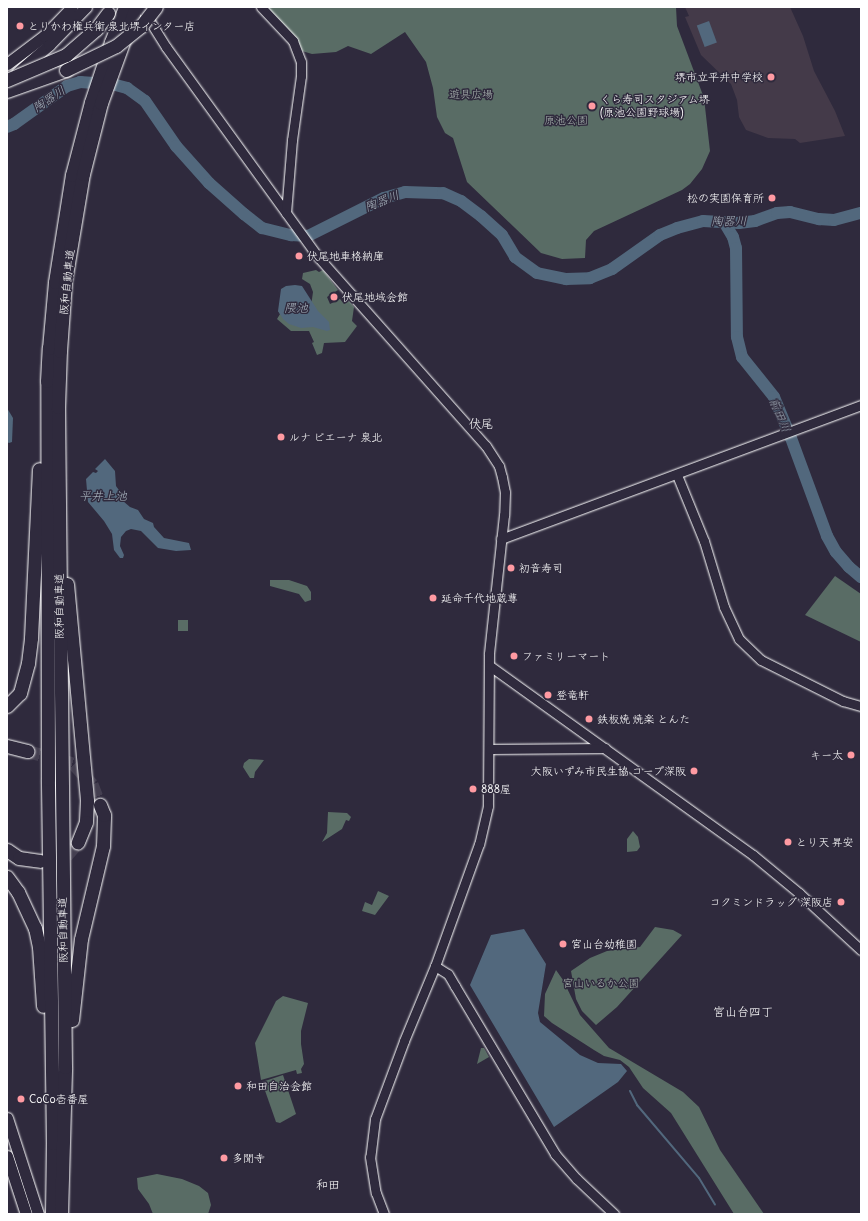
<!DOCTYPE html>
<meta charset="utf-8">
<style>
body{margin:0}
#map{position:relative;width:868px;height:1221px;overflow:hidden;background:#2f2a3d;font-family:Delius,"Klee One",sans-serif}
div>[style]{position:absolute}
.built>*{inset:0;background:#443a49}
.green>*{inset:0;background:#596c65;transform-origin:0 0}
.water>*{inset:0;background:#52687d;transform-origin:0 0}
.stream>*{height:2px;margin:-1px;padding:0 1px;transform-origin:1px;border-radius:1px;background:#52687d}
.river>*{height:12px;margin:-6px;padding:0 6px;transform-origin:6px;border-radius:6px;background:#52687d}
.motorway-tunnel>*{height:13px;margin-top:-6.5px;transform-origin:0;background:repeating-linear-gradient(90deg,#443f50 0 13px,transparent 0 19px)}
.roads{filter:drop-shadow(0 0 1px #fff) drop-shadow(0 0 1px #fff)}
.tertiary>*{height:9px;margin:-4.5px;padding:0 4.5px;transform-origin:4.5px;border-radius:4.5px;background:#2f2a3d}
.primary>*{height:11px;margin:-5.5px;padding:0 5.5px;transform-origin:5.5px;border-radius:5.5px;background:#2f2a3d}
.motorway>*{height:13px;margin:-6.5px;padding:0 6.5px;transform-origin:6.5px;border-radius:6.5px;background:#2f2a3d}
.bridges{filter:drop-shadow(0 0 1px #fff) drop-shadow(0 0 1px #fff)}
.motorway-bridge>*{height:13px;margin:-6.5px;padding:0 6.5px;transform-origin:6.5px;border-radius:6.5px;background:#2f2a3d}
.dots>*{width:11px;height:11px;translate:-50% -50%;box-sizing:border-box;border:2px solid #2f2a3d;border-radius:50%}
span{translate:-50% -50%;white-space:nowrap;text-align:center;line-height:1.15;-webkit-text-stroke:3px #2f2a3d;paint-order:stroke}
.poi-label{font-size:11px;color:#fff}
.left{translate:0 -50%;text-align:left}
.right{translate:-100% -50%;text-align:right}
.park-label{font-size:11px;color:#acb6b2}
.street-label{font-size:11px;color:#fff}
.water-label{font-size:12px;color:#a8b4be;font-style:italic}
.neighbourhood-label{font-size:12px;color:#fff}
.frame{position:absolute;inset:0;border:8px solid #fff;pointer-events:none}
</style>
<div id="map">
<div class="built">
<i style="clip-path:polygon(685px 7px,790px 7px,803px 36px,814px 71px,835px 111px,845px 136px,800px 143px,795px 139px,768px 138px,746px 130px,739px 117px,737px 100px,731px 84px,701px 55px,685px 17px,689px 16px)"></i>
</div>
<div class="green">
<i style="clip-path:polygon(267px 7px,676px 7px,677px 26px,704px 98px,710px 151px,702px 169px,690px 184px,682px 190px,594px 231px,586px 240px,585px 258px,562px 259px,541px 253px,467px 182px,453px 138px,445px 133px,437px 117px,433px 88px,426px 62px,405px 32px,371px 54px,348px 46px,336px 52px,312px 54px,302px 51px)"></i>
<i style="clip-path:polygon(316px 270px,319px 272px,323px 270px,338px 290px,327px 297px,330px 304px,340px 299px,344px 304px,349px 301px,354px 307px,352px 321px,357px 326px,345px 342px,324px 343px,322px 353px,317px 355px,312px 343px,314px 342px,309px 331px,291px 331px,277px 319px,280px 314px,278px 311px,311px 306px,313px 292px,310px 284px,302px 279px,303px 273px)"></i>
<i style="clip-path:polygon(835px 576px,861px 594px,861px 642px,805px 615px)"></i>
<i style="clip-path:polygon(270px 580px,289px 580px,307px 586px,311px 592px,311px 600px,305px 602px,299px 594px,270px 586px)"></i>
<i style="left:178px;top:620px;width:10px;height:11px"></i>
<i style="clip-path:polygon(249px 759px,264px 760px,255px 772px,254px 778px,250px 778px,243px 767px,244px 763px)"></i>
<i style="clip-path:polygon(328px 812px,347px 813px,351px 817px,349px 821px,346px 820px,342px 829px,322px 842px,327px 833px)"></i>
<i style="clip-path:polygon(633px 831px,638px 837px,640px 847px,637px 851px,627px 852px,627px 839px)"></i>
<i style="clip-path:polygon(378px 891px,389px 896px,375px 915px,362px 911px,365px 902px,372px 905px)"></i>
<i style="clip-path:polygon(655px 927px,673px 930px,682px 935px,617px 1007px,596px 1025px,582px 1011px,576px 999px,571px 971px,590px 958px,607px 951px,640px 947px)"></i>
<i style="clip-path:polygon(556px 970px,563px 980px,580px 1015px,609px 1048px,683px 1092px,699px 1107px,720px 1150px,764px 1214px,734px 1214px,671px 1113px,643px 1088px,629px 1067px,620px 1060px,604px 1056px,594px 1050px,552px 1023px,544px 1016px,545px 994px)"></i>
<i style="clip-path:polygon(283px 996px,308px 1003px,301px 1031px,301px 1044px,304px 1064px,301px 1069px,302px 1073px,297px 1074px,296px 1070px,261px 1080px,255px 1043px,276px 1001px)"></i>
<i style="clip-path:polygon(481px 1048px,484px 1048px,489px 1057px,477px 1064px)"></i>
<i style="clip-path:polygon(283px 1075px,296px 1114px,280px 1123px,276px 1122px,262px 1082px)"></i>
<i style="clip-path:polygon(157px 1174px,182px 1179px,199px 1186px,208px 1193px,211px 1205px,208px 1214px,153px 1214px,149px 1204px,138px 1189px,137px 1178px)"></i>
</div>
<div class="water">
<i style="left:709px;top:21px;width:23px;height:13px;rotate:70deg"></i>
<i style="clip-path:polygon(295px 285px,302px 286px,318px 311px,329px 322px,330px 330px,327px 331px,313px 327px,301px 328px,289px 324px,283px 319px,278px 311px,281px 289px,286px 286px)"></i>
<i style="clip-path:polygon(7px 408px,13px 418px,12px 442px,9px 443px,7px 442px)"></i>
<i style="clip-path:polygon(105px 459px,115px 471px,116px 486px,121px 493px,123px 501px,130px 507px,138px 510px,144px 519px,153px 523px,154px 527px,164px 538px,189px 543px,191px 550px,176px 551px,158px 548px,141px 531px,131px 529px,126px 531px,121px 537px,120px 546px,124px 555px,123px 558px,120px 558px,114px 550px,112px 534px,104px 521px,88px 502px,86px 479px,93px 472px,96px 473px,98px 471px,95px 469px)"></i>
<i style="clip-path:polygon(524px 929px,546px 964px,538px 1013px,540px 1022px,580px 1055px,598px 1063px,621px 1064px,627px 1071px,618px 1082px,554px 1127px,470px 985px,491px 935px)"></i>
</div>
<div class="stream">
<i style="left:630px;top:1091px;width:16px;rotate:63deg"></i>
<i style="left:637px;top:1105px;width:96px;rotate:49.7deg"></i>
<i style="left:699px;top:1178px;width:31px;rotate:59deg"></i>
</div>
<div class="river">
<i style="left:7px;top:127px;width:8px;rotate:-23deg"></i>
<i style="left:14px;top:124px;width:65px;rotate:-35.6deg"></i>
<i style="left:67px;top:86px;width:14px;rotate:-17deg"></i>
<i style="left:80px;top:82px;width:32px;rotate:4deg"></i>
<i style="left:112px;top:84px;width:16px;rotate:15deg"></i>
<i style="left:127px;top:88px;width:22px;rotate:36deg"></i>
<i style="left:145px;top:101px;width:55px;rotate:55.4deg"></i>
<i style="left:176px;top:146px;width:50px;rotate:48.3deg"></i>
<i style="left:209px;top:183px;width:47px;rotate:41.5deg"></i>
<i style="left:244px;top:214px;width:23px;rotate:38deg"></i>
<i style="left:262px;top:228px;width:30px;rotate:14deg"></i>
<i style="left:291px;top:235px;width:17px;rotate:3deg"></i>
<i style="left:308px;top:236px;width:85px;rotate:-26.6deg"></i>
<i style="left:384px;top:198px;width:22px;rotate:-16deg"></i>
<i style="left:405px;top:192px;width:38px;rotate:2deg"></i>
<i style="left:443px;top:193px;width:20px;rotate:24deg"></i>
<i style="left:461px;top:201px;width:25px;rotate:37deg"></i>
<i style="left:481px;top:216px;width:28px;rotate:42deg"></i>
<i style="left:502px;top:235px;width:26px;rotate:59deg"></i>
<i style="left:515px;top:257px;width:27px;rotate:36deg"></i>
<i style="left:537px;top:273px;width:30px;rotate:12deg"></i>
<i style="left:566px;top:279px;width:24px;rotate:-2deg"></i>
<i style="left:590px;top:278px;width:24px;rotate:-22deg"></i>
<i style="left:612px;top:269px;width:59px;rotate:-35.3deg"></i>
<i style="left:660px;top:235px;width:18px;rotate:-22deg"></i>
<i style="left:677px;top:228px;width:27px;rotate:-15deg"></i>
<i style="left:703px;top:221px;width:36px;rotate:3deg"></i>
<i style="left:739px;top:223px;width:16px;rotate:-7deg"></i>
<i style="left:755px;top:221px;width:23px;rotate:-20deg"></i>
<i style="left:777px;top:213px;width:13px;rotate:-4deg"></i>
<i style="left:790px;top:212px;width:30px;rotate:14deg"></i>
<i style="left:819px;top:219px;width:15px;rotate:4deg"></i>
<i style="left:834px;top:220px;width:28px;rotate:-15deg"></i>
<i style="left:724px;top:222px;width:17px;rotate:59deg"></i>
<i style="left:733px;top:237px;width:11px;rotate:75deg"></i>
<i style="left:736px;top:248px;width:89px;rotate:89.4deg"></i>
<i style="left:737px;top:337px;width:21px;rotate:76deg"></i>
<i style="left:742px;top:357px;width:51px;rotate:51.3deg"></i>
<i style="left:774px;top:397px;width:44px;rotate:67.5deg"></i>
<i style="left:791px;top:438px;width:104px;rotate:69.8deg"></i>
<i style="left:827px;top:536px;width:18px;rotate:61deg"></i>
<i style="left:836px;top:552px;width:20px;rotate:49deg"></i>
<i style="left:849px;top:567px;width:16px;rotate:40deg"></i>
</div>
<div class="motorway-tunnel">
<i style="left:27px;top:751px;width:34px;rotate:14deg"></i>
<i style="left:60px;top:759px;width:15px;rotate:20deg"></i>
<i style="left:74px;top:764px;width:27px;rotate:48deg"></i>
<i style="left:92px;top:784px;width:22px;rotate:69deg"></i>
<i style="left:55px;top:861px;width:12px;rotate:-24deg"></i>
<i style="left:66px;top:856px;width:18px;rotate:-49deg"></i>
</div>
<div class="roads">
<div class="tertiary">
<i style="left:141px;top:7px;width:47px;rotate:58deg"></i>
<i style="left:166px;top:47px;width:261px;rotate:54.1deg"></i>
<i style="left:319px;top:258px;width:251px;rotate:48.4deg"></i>
<i style="left:486px;top:446px;width:24px;rotate:57deg"></i>
<i style="left:499px;top:466px;width:11px;rotate:75deg"></i>
<i style="left:502px;top:477px;width:15px;rotate:79deg"></i>
<i style="left:505px;top:492px;width:23px;rotate:92deg"></i>
<i style="left:504px;top:515px;width:140px;rotate:96.2deg"></i>
<i style="left:489px;top:654px;width:152px;rotate:90.4deg"></i>
<i style="left:488px;top:806px;width:39px;rotate:103deg"></i>
<i style="left:479px;top:844px;width:130px;rotate:109.8deg"></i>
<i style="left:435px;top:966px;width:81px;rotate:112.5deg"></i>
<i style="left:404px;top:1041px;width:83px;rotate:110.4deg"></i>
<i style="left:375px;top:1119px;width:38px;rotate:97deg"></i>
<i style="left:370px;top:1157px;width:36px;rotate:81deg"></i>
<i style="left:376px;top:1193px;width:22px;rotate:69deg"></i>
<i style="left:261px;top:7px;width:47px;rotate:46.7deg"></i>
<i style="left:293px;top:41px;width:22px;rotate:69deg"></i>
<i style="left:301px;top:62px;width:14px;rotate:90deg"></i>
<i style="left:301px;top:76px;width:65px;rotate:98deg"></i>
<i style="left:292px;top:140px;width:73px;rotate:94.7deg"></i>
<i style="left:677px;top:475px;width:71px;rotate:67.8deg"></i>
<i style="left:704px;top:541px;width:69px;rotate:73.1deg"></i>
<i style="left:724px;top:607px;width:35px;rotate:65deg"></i>
<i style="left:739px;top:639px;width:30px;rotate:44deg"></i>
<i style="left:761px;top:660px;width:92px;rotate:26.6deg"></i>
<i style="left:843px;top:701px;width:19px;rotate:16deg"></i>
<i style="left:501px;top:539px;width:384px;rotate:-20.4deg"></i>
<i style="left:490px;top:666px;width:324px;rotate:35.7deg"></i>
<i style="left:753px;top:855px;width:60px;rotate:39.6deg"></i>
<i style="left:799px;top:893px;width:84px;rotate:42.6deg"></i>
<i style="left:490px;top:749px;width:115px;rotate:-0.5deg"></i>
<i style="left:435px;top:966px;width:15px;rotate:32deg"></i>
<i style="left:448px;top:974px;width:14px;rotate:60deg"></i>
<i style="left:455px;top:986px;width:196px;rotate:59.2deg"></i>
<i style="left:555px;top:1154px;width:33px;rotate:49deg"></i>
<i style="left:577px;top:1179px;width:51px;rotate:43.4deg"></i>
</div>
<div class="primary">
<i style="left:7px;top:64px;width:46px;rotate:-37.1deg"></i>
<i style="left:44px;top:36px;width:40px;rotate:-46deg"></i>
<i style="left:17px;top:73px;width:43px;rotate:-41.2deg"></i>
<i style="left:49px;top:45px;width:53px;rotate:-45.8deg"></i>
<i style="left:7px;top:1118px;width:101px;rotate:72.1deg"></i>
<i style="left:7px;top:1156px;width:61px;rotate:71.9deg"></i>
</div>
<div class="motorway">
<i style="left:7px;top:91px;width:63px;rotate:-19.6deg"></i>
<i style="left:67px;top:584px;width:218px;rotate:84.7deg"></i>
<i style="left:87px;top:801px;width:21px;rotate:93deg"></i>
<i style="left:86px;top:822px;width:22px;rotate:112deg"></i>
<i style="left:7px;top:706px;width:18px;rotate:-45deg"></i>
<i style="left:20px;top:693px;width:31px;rotate:-75deg"></i>
<i style="left:28px;top:663px;width:25px;rotate:-83deg"></i>
<i style="left:31px;top:638px;width:169px;rotate:-87.3deg"></i>
<i style="left:7px;top:746px;width:21px;rotate:14deg"></i>
<i style="left:7px;top:850px;width:14px;rotate:34deg"></i>
<i style="left:19px;top:858px;width:21px;rotate:8deg"></i>
<i style="left:7px;top:877px;width:19px;rotate:54deg"></i>
<i style="left:18px;top:892px;width:40px;rotate:65deg"></i>
<i style="left:35px;top:928px;width:19px;rotate:78deg"></i>
<i style="left:39px;top:947px;width:59px;rotate:86.1deg"></i>
<i style="left:72px;top:1020px;width:81px;rotate:-83.7deg"></i>
<i style="left:81px;top:939px;width:96px;rotate:-76.7deg"></i>
<i style="left:103px;top:846px;width:31px;rotate:-88deg"></i>
<i style="left:104px;top:815px;width:11px;rotate:-112deg"></i>
<i style="left:52px;top:1214px;width:71px;rotate:-89.2deg"></i>
<i style="left:53px;top:1143px;width:364px;rotate:-90.8deg"></i>
<i style="left:48px;top:779px;width:398px;rotate:-90.1deg"></i>
<i style="left:47px;top:381px;width:33px;rotate:-87deg"></i>
<i style="left:49px;top:348px;width:66px;rotate:-84.8deg"></i>
<i style="left:55px;top:282px;width:108px;rotate:-81deg"></i>
<i style="left:72px;top:175px;width:75px;rotate:-75.4deg"></i>
<i style="left:91px;top:102px;width:63px;rotate:-71.6deg"></i>
<i style="left:111px;top:42px;width:38px;rotate:-68deg"></i>
<i style="left:61px;top:1214px;width:147px;rotate:-88.4deg"></i>
<i style="left:65px;top:1067px;width:660px;rotate:-90.61deg"></i>
<i style="left:58px;top:407px;width:56px;rotate:-88deg"></i>
<i style="left:60px;top:351px;width:70px;rotate:-85.9deg"></i>
<i style="left:65px;top:281px;width:109px;rotate:-80.5deg"></i>
<i style="left:83px;top:174px;width:73px;rotate:-75.8deg"></i>
<i style="left:101px;top:103px;width:102px;rotate:-70deg"></i>
</div>
</div>
<div class="bridges">
<div class="motorway-bridge">
<i style="left:66px;top:70px;width:55px;rotate:-25.6deg"></i>
<i style="left:116px;top:46px;width:32px;rotate:-39deg"></i>
<i style="left:141px;top:26px;width:24px;rotate:-52deg"></i>
<i style="left:7px;top:80px;width:64px;rotate:-23deg"></i>
<i style="left:66px;top:55px;width:40px;rotate:-41deg"></i>
<i style="left:96px;top:29px;width:20px;rotate:-53deg"></i>
</div>
</div>
<div class="dots">
<i style="left:20px;top:26px;background:#ff9aa2"></i>
<i style="left:771px;top:77px;background:#ff9aa2"></i>
<i style="left:592px;top:106px;background:#ff9aa2"></i>
<i style="left:772px;top:198px;background:#ff9aa2"></i>
<i style="left:299px;top:256px;background:#ff9aa2"></i>
<i style="left:334px;top:297px;background:#ff9aa2"></i>
<i style="left:281px;top:437px;background:#ff9aa2"></i>
<i style="left:511px;top:568px;background:#ff9aa2"></i>
<i style="left:433px;top:598px;background:#ff9aa2"></i>
<i style="left:514px;top:656px;background:#ff9aa2"></i>
<i style="left:548px;top:695px;background:#ff9aa2"></i>
<i style="left:589px;top:719px;background:#ff9aa2"></i>
<i style="left:851px;top:755px;background:#ff9aa2"></i>
<i style="left:694px;top:771px;background:#ff9aa2"></i>
<i style="left:473px;top:789px;background:#ff9aa2"></i>
<i style="left:788px;top:842px;background:#ff9aa2"></i>
<i style="left:841px;top:902px;background:#ff9aa2"></i>
<i style="left:563px;top:944px;background:#ff9aa2"></i>
<i style="left:238px;top:1086px;background:#ff9aa2"></i>
<i style="left:21px;top:1099px;background:#ff9aa2"></i>
<i style="left:224px;top:1158px;background:#ff9aa2"></i>
</div>
<div class="poi-label">
<span class="left" style="left:28px;top:26px">とりかわ権兵衛 泉北堺インター店</span>
<span class="right" style="left:763px;top:77px">堺市立平井中学校</span>
<span class="left" style="left:600px;top:106px">くら寿司スタジアム堺<br>(原池公園野球場)</span>
<span class="right" style="left:764px;top:198px">松の実園保育所</span>
<span class="left" style="left:307px;top:256px">伏尾地車格納庫</span>
<span class="left" style="left:342px;top:297px">伏尾地域会館</span>
<span class="left" style="left:289px;top:437px">ルナ ピエーナ 泉北</span>
<span class="left" style="left:519px;top:568px">初音寿司</span>
<span class="left" style="left:441px;top:598px">延命千代地蔵尊</span>
<span class="left" style="left:522px;top:656px">ファミリーマート</span>
<span class="left" style="left:556px;top:695px">登竜軒</span>
<span class="left" style="left:597px;top:719px">鉄板焼 焼楽 とんた</span>
<span class="right" style="left:843px;top:755px">キー太</span>
<span class="right" style="left:686px;top:771px">大阪いずみ市民生協 コープ深阪</span>
<span class="left" style="left:481px;top:789px">888屋</span>
<span class="left" style="left:796px;top:842px">とり天 昇安</span>
<span class="right" style="left:833px;top:902px">コクミンドラッグ 深阪店</span>
<span class="left" style="left:571px;top:944px">宮山台幼稚園</span>
<span class="left" style="left:246px;top:1086px">和田自治会館</span>
<span class="left" style="left:29px;top:1099px">CoCo壱番屋</span>
<span class="left" style="left:232px;top:1158px">多聞寺</span>
</div>
<div class="park-label">
<span style="left:471px;top:94px">遊具広場</span>
<span style="left:566px;top:120px">原池公園</span>
<span style="left:601px;top:983px">宮山いるか公園</span>
</div>
<div class="street-label">
<span style="left:67px;top:282px;rotate:-84deg">阪和自動車道</span>
<span style="left:59px;top:606px;rotate:-90deg">阪和自動車道</span>
<span style="left:63px;top:930px;rotate:-91deg">阪和自動車道</span>
</div>
<div class="water-label">
<span style="left:49px;top:99px;rotate:-34deg">陶器川</span>
<span style="left:382px;top:201px;rotate:-22deg">陶器川</span>
<span style="left:729px;top:221px;rotate:-1deg">陶器川</span>
<span style="left:296px;top:308px">隈池</span>
<span style="left:780px;top:415px;rotate:67deg">前田川</span>
<span style="left:103px;top:496px">平井上池</span>
</div>
<div class="neighbourhood-label">
<span style="left:481px;top:424px">伏尾</span>
<span style="left:743px;top:1012px">宮山台四丁</span>
<span style="left:328px;top:1185px">和田</span>
</div>
<div class="frame"></div>
</div>
